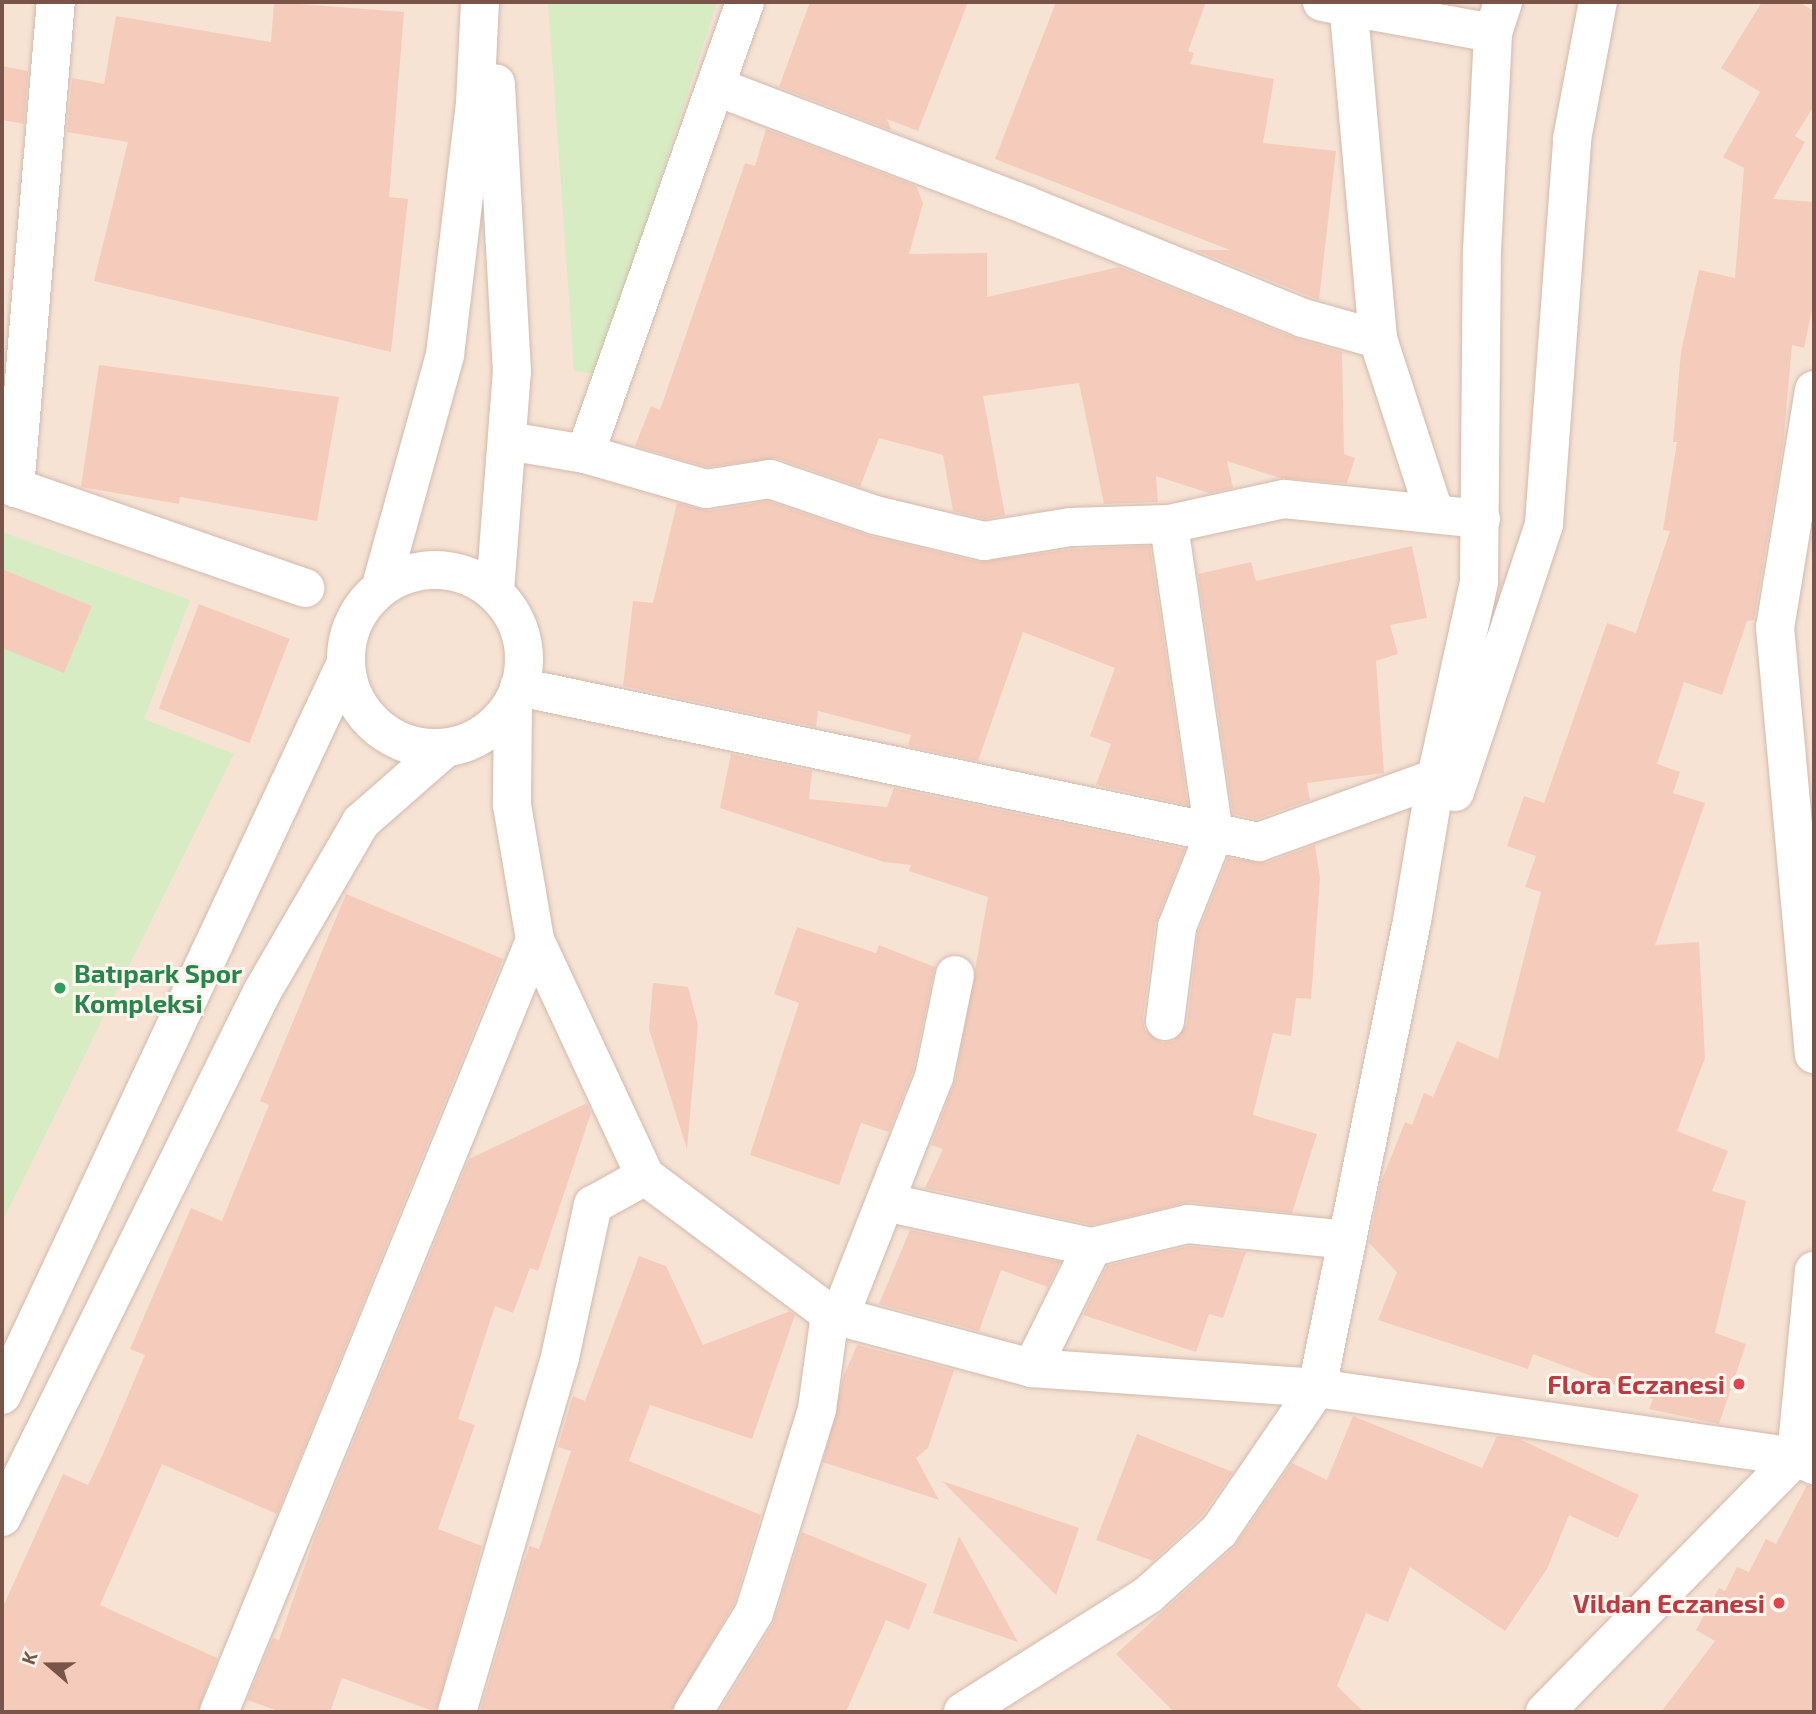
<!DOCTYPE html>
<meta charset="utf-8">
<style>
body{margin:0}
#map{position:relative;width:1816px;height:1714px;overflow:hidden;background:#fef2e6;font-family:"Exo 2",sans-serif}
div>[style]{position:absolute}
.residential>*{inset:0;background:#f6e3d4;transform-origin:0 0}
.green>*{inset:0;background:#d8ecc3}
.building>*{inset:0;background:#f5ccbc;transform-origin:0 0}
.roads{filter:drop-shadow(0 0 2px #d3baad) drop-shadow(0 0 2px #d3baad)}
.minor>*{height:38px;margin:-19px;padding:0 19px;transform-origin:19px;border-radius:19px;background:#fff}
.tertiary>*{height:38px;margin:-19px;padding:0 19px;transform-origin:19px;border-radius:19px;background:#fff}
.secondary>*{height:38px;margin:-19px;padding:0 19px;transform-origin:19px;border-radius:19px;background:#fff}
.secondary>.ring{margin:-19px;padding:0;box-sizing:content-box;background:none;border:38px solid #fff;border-radius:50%}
.dots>*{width:19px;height:19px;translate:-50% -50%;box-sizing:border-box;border:4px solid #fff6ed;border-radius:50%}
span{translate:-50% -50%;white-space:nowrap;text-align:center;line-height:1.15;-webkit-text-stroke:6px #fff6ed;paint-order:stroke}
.leisure-label{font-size:26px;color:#27864d;font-weight:700}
.left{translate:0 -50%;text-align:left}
.health-label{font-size:26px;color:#be3a42;font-weight:700}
.right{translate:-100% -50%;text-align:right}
.frame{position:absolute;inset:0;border:4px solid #795449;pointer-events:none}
.north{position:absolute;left:14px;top:1630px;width:70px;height:70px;-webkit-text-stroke:5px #fff6ed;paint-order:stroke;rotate:290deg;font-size:19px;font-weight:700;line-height:28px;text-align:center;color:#795449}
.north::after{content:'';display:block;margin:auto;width:24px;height:32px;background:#795449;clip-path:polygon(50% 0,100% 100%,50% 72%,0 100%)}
</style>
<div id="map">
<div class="residential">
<i style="left:2px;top:2px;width:1812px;height:1710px"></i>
</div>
<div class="green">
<i style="clip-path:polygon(548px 2px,717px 2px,597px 374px,574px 371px)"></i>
<i style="clip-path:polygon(2px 532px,190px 600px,144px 719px,234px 754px,2px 1222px)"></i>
</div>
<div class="building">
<i style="clip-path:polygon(274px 2px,404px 12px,389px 197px,408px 199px,391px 352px,94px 281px,128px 142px,67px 132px,72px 78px,104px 84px,116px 16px,271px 42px)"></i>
<i style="clip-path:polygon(810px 2px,968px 2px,918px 131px,887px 119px,891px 130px,779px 87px)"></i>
<i style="clip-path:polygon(1056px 2px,1206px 2px,1188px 51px,1194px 53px,1190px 64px,1274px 79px,1263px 143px,1336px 151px,1319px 300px,1195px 250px,1230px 250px,995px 159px)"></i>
<i style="clip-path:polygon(1762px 2px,1799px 2px,1814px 11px,1814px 106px,1795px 136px,1805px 142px,1773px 199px,1814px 202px,1814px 301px,1804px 348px,1792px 345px,1783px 446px,1754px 620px,1747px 621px,1722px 695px,1684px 682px,1657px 764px,1680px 772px,1673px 793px,1705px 803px,1655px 945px,1699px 942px,1705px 1058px,1677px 1131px,1728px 1151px,1712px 1191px,1746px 1201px,1715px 1333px,1746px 1344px,1719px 1424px,1649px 1409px,1653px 1399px,1533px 1354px,1528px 1369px,1378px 1320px,1397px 1272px,1369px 1243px,1381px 1182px,1405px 1122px,1412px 1125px,1424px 1093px,1433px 1097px,1457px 1041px,1498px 1059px,1541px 892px,1525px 887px,1536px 856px,1507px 846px,1524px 796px,1544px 803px,1607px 623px,1636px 633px,1670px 531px,1663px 530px,1677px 442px,1673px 442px,1681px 352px,1699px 270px,1735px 278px,1744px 168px,1723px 157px,1760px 92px,1721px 68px)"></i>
<i style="clip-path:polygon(2px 66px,28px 71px,24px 124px,2px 120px)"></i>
<i style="clip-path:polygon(766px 129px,916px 186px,923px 203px,909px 254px,987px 253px,987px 297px,1119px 267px,1295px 338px,1342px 352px,1344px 454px,1355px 458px,1347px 483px,1280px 478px,1227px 461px,1233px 488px,1209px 493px,1156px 476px,1158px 502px,1104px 504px,1079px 383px,983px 396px,1005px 515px,985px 519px,953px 511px,943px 455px,879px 438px,860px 487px,776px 458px,707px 467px,635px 446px,651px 406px,660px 410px,745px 163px,755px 166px)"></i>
<i style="clip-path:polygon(99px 365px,339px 397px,317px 521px,180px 497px,179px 504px,81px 487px)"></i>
<i style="clip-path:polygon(768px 501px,870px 536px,979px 562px,1073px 549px,1150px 546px,1188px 805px,1096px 785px,1111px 744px,1090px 736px,1115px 668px,1023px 632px,978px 761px,908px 746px,911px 735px,818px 711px,816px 727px,623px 686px,633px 601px,653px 603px,677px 503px,709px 511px)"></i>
<i style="clip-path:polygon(1412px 546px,1427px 618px,1390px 625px,1398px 654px,1376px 661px,1384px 773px,1307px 783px,1310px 800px,1257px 819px,1233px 814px,1198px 574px,1251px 562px,1256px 581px)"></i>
<i style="clip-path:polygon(2px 569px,92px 606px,64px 673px,2px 648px)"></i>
<i style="left:199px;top:604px;width:97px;height:112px;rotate:21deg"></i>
<i style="clip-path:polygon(731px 754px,812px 771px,809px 799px,887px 807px,894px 788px,1185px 849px,1155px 924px,1143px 1018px,1145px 1030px,1162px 1043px,1174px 1041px,1187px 1024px,1198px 933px,1228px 858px,1266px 863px,1315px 845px,1320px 878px,1311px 999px,1296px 998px,1291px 1036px,1273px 1033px,1253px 1115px,1317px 1134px,1292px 1213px,1190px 1202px,1092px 1225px,925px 1188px,943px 1149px,931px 1145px,955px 1081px,988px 897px,909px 871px,911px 865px,884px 862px,720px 808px)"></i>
<i style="clip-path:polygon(346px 894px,503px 959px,277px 1514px,162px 1464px,100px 1605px,217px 1658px,198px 1712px,2px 1712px,2px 1609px,63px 1474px,88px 1485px,103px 1454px,145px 1355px,130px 1349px,191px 1208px,222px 1221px,269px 1105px,260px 1101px)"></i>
<i style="clip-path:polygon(797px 927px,876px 953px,879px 945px,935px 967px,913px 1071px,889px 1132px,861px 1123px,839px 1185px,750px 1155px,799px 1003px,774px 994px)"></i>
<i style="clip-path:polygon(653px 983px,688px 987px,698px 1025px,687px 1149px,649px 1029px)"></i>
<i style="clip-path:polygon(587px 1103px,591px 1113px,538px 1271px,530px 1268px,513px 1313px,495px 1306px,458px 1419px,475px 1425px,438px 1529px,482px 1546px,436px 1712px,342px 1678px,330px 1712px,281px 1712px,247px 1700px,273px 1638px,279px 1640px,317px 1531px,469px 1159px)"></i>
<i style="clip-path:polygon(910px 1230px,1060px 1262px,1048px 1287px,1001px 1270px,979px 1331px,879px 1304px)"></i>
<i style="clip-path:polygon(1189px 1246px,1246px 1252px,1223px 1318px,1209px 1314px,1196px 1352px,1083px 1315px,1107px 1266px)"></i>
<i style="clip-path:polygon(639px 1256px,666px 1266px,703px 1345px,790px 1311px,795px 1315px,752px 1439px,650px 1405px,629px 1461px,761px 1515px,734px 1604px,671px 1712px,480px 1712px,524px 1561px,530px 1546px,539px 1549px,571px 1451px,558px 1447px,573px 1396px,585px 1401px)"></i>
<i style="clip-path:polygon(857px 1345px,954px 1370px,928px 1448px,916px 1458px,939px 1500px,823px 1462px,844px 1375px)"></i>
<i style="clip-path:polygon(1353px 1416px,1482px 1468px,1497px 1436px,1519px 1439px,1639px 1495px,1618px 1538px,1569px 1515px,1547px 1569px,1505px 1631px,1410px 1567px,1388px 1622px,1366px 1613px,1337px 1686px,1364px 1712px,1174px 1712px,1116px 1654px,1234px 1547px,1292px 1463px,1327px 1480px)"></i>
<i style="clip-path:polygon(1137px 1434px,1233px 1472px,1202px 1516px,1153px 1561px,1096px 1540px)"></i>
<i style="clip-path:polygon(942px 1481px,1079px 1528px,1056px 1595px)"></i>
<i style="clip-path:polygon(1807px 1485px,1814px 1487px,1814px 1712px,1661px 1712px,1715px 1641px,1696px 1630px,1719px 1588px,1725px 1591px,1737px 1567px,1749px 1572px,1766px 1539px,1776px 1544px)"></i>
<i style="clip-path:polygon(802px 1532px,927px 1584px,909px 1630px,886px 1620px,846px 1712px,719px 1712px,773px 1624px)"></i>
<i style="clip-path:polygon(959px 1536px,1018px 1642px,933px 1613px)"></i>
</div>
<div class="roads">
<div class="minor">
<i style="left:1322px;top:2px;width:174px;rotate:10.3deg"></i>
<i style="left:1348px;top:2px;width:338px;rotate:84.9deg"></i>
<i style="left:1378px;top:339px;width:184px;rotate:72deg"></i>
<i style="left:717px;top:87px;width:331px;rotate:20.9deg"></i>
<i style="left:1026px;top:205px;width:299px;rotate:22.2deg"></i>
<i style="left:1303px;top:318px;width:78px;rotate:15.6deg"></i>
<i style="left:1814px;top:390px;width:240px;rotate:99.3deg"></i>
<i style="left:1775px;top:627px;width:429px;rotate:84.8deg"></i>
<i style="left:508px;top:441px;width:78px;rotate:9.6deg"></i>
<i style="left:585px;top:454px;width:126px;rotate:16.1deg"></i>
<i style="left:706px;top:489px;width:65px;rotate:-8.9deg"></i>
<i style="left:770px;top:479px;width:111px;rotate:18.9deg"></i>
<i style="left:875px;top:515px;width:112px;rotate:13.4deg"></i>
<i style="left:984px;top:541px;width:88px;rotate:-9.1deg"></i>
<i style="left:1071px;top:527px;width:98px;rotate:-1.8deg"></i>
<i style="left:1169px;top:524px;width:118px;rotate:-12.3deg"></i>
<i style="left:1284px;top:499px;width:198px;rotate:5.8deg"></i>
<i style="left:585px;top:454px;width:479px;rotate:-70.5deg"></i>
<i style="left:2px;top:483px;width:321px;rotate:19.1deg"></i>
<i style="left:15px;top:488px;width:488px;rotate:-85.2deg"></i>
<i style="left:519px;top:687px;width:756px;rotate:11.83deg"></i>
<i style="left:1259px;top:842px;width:188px;rotate:-19.9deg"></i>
<i style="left:1165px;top:1021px;width:95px;rotate:-82.7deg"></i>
<i style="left:1177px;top:927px;width:100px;rotate:-68.3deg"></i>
<i style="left:1214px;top:834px;width:313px;rotate:-98.3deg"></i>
<i style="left:885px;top:1202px;width:212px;rotate:12.3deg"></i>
<i style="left:839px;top:1318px;width:259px;rotate:-68.5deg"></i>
<i style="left:934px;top:1077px;width:104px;rotate:-78.4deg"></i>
<i style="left:1032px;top:1368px;width:135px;rotate:-63.6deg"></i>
<i style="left:1092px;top:1247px;width:99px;rotate:-13.5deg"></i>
<i style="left:1188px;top:1224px;width:160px;rotate:5.7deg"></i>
<i style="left:219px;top:1712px;width:834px;rotate:-67.74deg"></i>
<i style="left:457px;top:1712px;width:370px;rotate:-73.8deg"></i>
<i style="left:560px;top:1357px;width:156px;rotate:-77.8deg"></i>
<i style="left:593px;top:1205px;width:60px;rotate:-29.1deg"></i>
<i style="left:693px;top:1712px;width:116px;rotate:-58.4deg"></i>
<i style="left:754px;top:1613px;width:214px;rotate:-72.8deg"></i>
<i style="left:817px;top:1409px;width:96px;rotate:-82.2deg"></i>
<i style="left:963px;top:1712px;width:219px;rotate:-32.3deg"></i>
<i style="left:1148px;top:1595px;width:96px;rotate:-42deg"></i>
<i style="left:1219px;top:1531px;width:173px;rotate:-55.6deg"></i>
<i style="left:1545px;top:1712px;width:358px;rotate:-45.5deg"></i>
<i style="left:1796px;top:1457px;width:187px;rotate:-84.5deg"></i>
</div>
<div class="tertiary">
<i style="left:1455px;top:792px;width:282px;rotate:-71.6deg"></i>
<i style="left:1544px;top:524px;width:386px;rotate:-85.8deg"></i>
<i style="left:1572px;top:139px;width:139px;rotate:-79.3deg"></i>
<i style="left:1317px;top:1388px;width:477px;rotate:-78.5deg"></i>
<i style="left:1412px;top:921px;width:145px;rotate:-80.5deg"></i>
<i style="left:1436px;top:778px;width:201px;rotate:-77.6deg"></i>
<i style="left:1479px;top:582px;width:331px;rotate:-89.5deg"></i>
<i style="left:1482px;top:251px;width:218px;rotate:-87.1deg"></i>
<i style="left:1493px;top:33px;width:33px;rotate:-72deg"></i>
</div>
<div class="secondary">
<i class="ring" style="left:346px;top:570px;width:140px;height:140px"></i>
<i style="left:381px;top:586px;width:240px;rotate:-74.5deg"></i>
<i style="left:445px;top:355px;width:253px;rotate:-83.2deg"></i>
<i style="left:475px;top:104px;width:102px;rotate:-87.2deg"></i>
<i style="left:495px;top:591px;width:220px;rotate:-85.6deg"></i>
<i style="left:512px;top:372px;width:289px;rotate:-93.2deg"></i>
<i style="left:513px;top:703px;width:102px;rotate:90.6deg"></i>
<i style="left:512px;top:805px;width:137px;rotate:80.3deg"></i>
<i style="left:535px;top:940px;width:260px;rotate:65deg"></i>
<i style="left:645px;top:1176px;width:231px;rotate:36.7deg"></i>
<i style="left:830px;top:1314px;width:209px;rotate:15deg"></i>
<i style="left:1032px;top:1368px;width:286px;rotate:4deg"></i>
<i style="left:1317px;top:1388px;width:484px;rotate:8.2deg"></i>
<i style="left:1796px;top:1457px;width:20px;rotate:24deg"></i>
<i style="left:2px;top:1395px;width:807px;rotate:-64.83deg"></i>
<i style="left:2px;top:1517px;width:586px;rotate:-63.65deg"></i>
<i style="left:262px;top:992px;width:197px;rotate:-59.8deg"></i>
<i style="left:361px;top:822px;width:111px;rotate:-41.3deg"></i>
</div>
</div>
<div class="dots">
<i style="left:60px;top:988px;background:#2e9e5b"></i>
<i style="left:1739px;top:1384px;background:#e0444e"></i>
<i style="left:1779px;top:1603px;background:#e0444e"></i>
</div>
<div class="leisure-label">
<span class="left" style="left:74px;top:988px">Batıpark Spor<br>Kompleksi</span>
</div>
<div class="health-label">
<span class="right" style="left:1725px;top:1384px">Flora Eczanesi</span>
<span class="right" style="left:1765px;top:1603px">Vildan Eczanesi</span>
</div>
<div class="frame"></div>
<div class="north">K</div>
</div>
